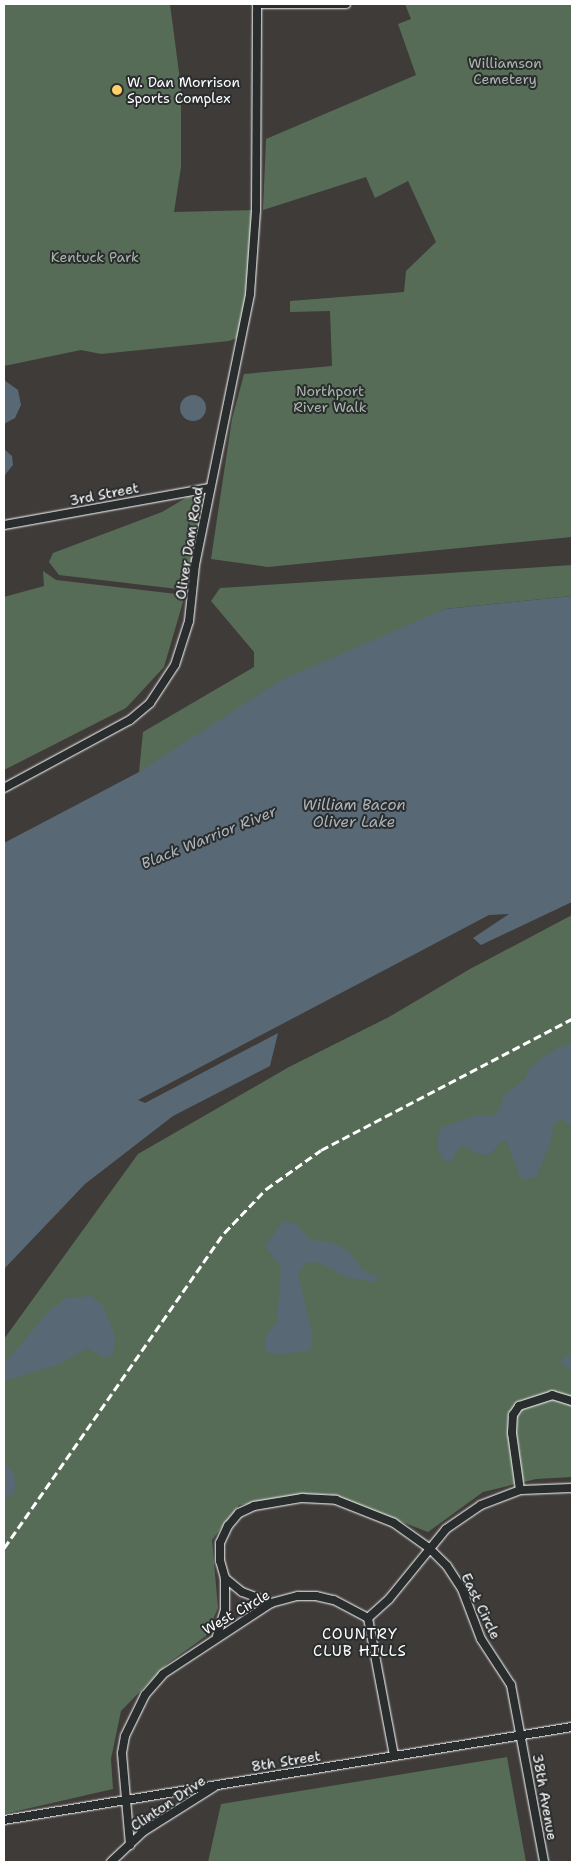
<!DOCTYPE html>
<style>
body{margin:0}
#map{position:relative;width:576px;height:1866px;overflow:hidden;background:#3e3b39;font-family:"Shantell Sans",sans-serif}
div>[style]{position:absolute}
.green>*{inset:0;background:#576c57}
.water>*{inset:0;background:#586875}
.round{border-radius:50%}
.roads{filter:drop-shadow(0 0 1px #fff) drop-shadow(0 0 1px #fff)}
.minor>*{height:8px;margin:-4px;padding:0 4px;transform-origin:4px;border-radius:4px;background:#2a2d2e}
.rail>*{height:2.5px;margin-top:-1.25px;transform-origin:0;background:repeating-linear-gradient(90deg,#fff 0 8px,transparent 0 12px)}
.dots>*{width:14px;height:14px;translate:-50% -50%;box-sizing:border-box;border:2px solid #2a2d2e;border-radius:50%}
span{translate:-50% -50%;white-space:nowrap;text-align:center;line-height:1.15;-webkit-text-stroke:4px #2a2d2e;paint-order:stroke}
.park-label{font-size:14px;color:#abb6ab}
.poi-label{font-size:14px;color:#fff}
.left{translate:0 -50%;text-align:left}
.street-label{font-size:14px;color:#fff}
.water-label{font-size:15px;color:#acb4ba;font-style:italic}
.neighbourhood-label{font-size:15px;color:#fff;letter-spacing:1px}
.frame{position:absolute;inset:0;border:5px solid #fff;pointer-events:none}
</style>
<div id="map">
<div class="green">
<i style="clip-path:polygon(4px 4px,170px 4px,181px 88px,181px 167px,174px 212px,256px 210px,242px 336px,229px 341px,101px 354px,81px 350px,4px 366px)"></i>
<i style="clip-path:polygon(405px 4px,572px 4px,572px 537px,268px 567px,211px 559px,232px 419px,244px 374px,332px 366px,330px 311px,290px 312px,290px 301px,404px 292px,406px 271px,436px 242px,408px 181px,375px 198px,366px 177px,263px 210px,266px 139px,416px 75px,398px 24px,411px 19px)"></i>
<i style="clip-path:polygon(189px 496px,204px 499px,186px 590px,59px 575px,49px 562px,53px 553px,162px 512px)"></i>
<i style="clip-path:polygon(572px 565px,572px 596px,445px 609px,139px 772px,143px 732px,254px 667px,254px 652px,211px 601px,220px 588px)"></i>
<i style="clip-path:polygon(43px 571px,56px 580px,185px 595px,164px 667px,126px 708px,4px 770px,4px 597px,44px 586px)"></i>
<i style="clip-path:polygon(572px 915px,572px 1477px,536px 1479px,483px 1492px,428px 1532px,329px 1494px,239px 1505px,212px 1540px,218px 1608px,206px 1636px,167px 1664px,121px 1711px,111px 1759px,113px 1789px,4px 1814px,4px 1339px,138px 1154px,289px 1067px,389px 1017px,470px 969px)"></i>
<i style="clip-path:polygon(507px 1757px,526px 1862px,208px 1862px,221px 1804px)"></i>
</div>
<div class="water">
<i style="clip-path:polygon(4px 380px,18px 390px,21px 405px,15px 418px,4px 424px)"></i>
<i class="round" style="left:180px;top:395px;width:26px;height:26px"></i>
<i style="clip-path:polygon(4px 449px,12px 456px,13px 465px,4px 476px)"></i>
<i style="clip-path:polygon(572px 596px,572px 902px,481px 945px,473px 938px,509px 914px,489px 915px,138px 1100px,145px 1103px,278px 1033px,270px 1066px,173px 1116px,85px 1184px,4px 1269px,4px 843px,139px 772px,281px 680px,445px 609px)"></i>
<i style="clip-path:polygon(572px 1043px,572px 1126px,561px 1119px,554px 1124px,550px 1144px,536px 1177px,524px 1180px,520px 1177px,506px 1140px,499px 1143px,490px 1155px,479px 1154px,464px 1146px,459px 1148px,451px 1162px,442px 1159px,437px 1148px,440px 1128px,477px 1115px,496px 1115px,505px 1094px,524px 1080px,531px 1066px,560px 1047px)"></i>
<i style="clip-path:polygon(284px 1220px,297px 1225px,311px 1240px,331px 1242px,350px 1252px,361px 1269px,379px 1278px,376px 1282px,346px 1277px,317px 1262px,305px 1263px,298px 1275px,312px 1332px,312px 1347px,308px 1351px,275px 1355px,266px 1351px,265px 1338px,277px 1321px,281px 1267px,265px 1246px)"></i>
<i style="clip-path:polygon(90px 1296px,102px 1304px,115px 1336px,114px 1354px,105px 1358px,87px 1348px,60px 1364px,4px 1381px,4px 1364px,49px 1311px,66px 1298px)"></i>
<i style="clip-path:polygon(566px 1355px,572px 1359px,572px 1371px,561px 1363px)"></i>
<i style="clip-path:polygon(4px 1463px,13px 1472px,16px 1485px,12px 1495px,4px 1499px)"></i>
</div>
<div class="roads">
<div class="minor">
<i style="left:257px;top:4px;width:89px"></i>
<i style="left:4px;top:525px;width:209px;rotate:-10.2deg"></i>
<i style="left:4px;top:788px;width:143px;rotate:-28.4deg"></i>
<i style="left:130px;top:720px;width:26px;rotate:-40deg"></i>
<i style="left:150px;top:703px;width:45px;rotate:-56.7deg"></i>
<i style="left:175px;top:665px;width:46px;rotate:-72.3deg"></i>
<i style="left:189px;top:621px;width:56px;rotate:-83.9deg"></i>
<i style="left:195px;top:565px;width:277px;rotate:-78.5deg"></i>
<i style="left:250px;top:294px;width:84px;rotate:-85.9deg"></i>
<i style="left:256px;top:210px;width:206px;rotate:-89.7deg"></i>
<i style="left:520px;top:1490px;width:58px;rotate:-98deg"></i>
<i style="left:512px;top:1433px;width:18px;rotate:-87deg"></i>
<i style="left:513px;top:1415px;width:11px;rotate:-56deg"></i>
<i style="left:519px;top:1406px;width:35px;rotate:-18deg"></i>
<i style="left:552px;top:1395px;width:21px;rotate:17deg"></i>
<i style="left:271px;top:1603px;width:31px;rotate:-159deg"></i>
<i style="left:242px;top:1592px;width:22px;rotate:-141deg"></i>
<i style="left:225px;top:1578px;width:18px;rotate:-106deg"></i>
<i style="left:220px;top:1561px;width:18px;rotate:-90deg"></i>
<i style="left:220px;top:1543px;width:19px;rotate:-65deg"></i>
<i style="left:228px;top:1526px;width:17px;rotate:-50deg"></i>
<i style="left:239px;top:1513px;width:17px;rotate:-25deg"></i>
<i style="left:254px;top:1506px;width:49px;rotate:-9.5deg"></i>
<i style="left:302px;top:1498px;width:34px;rotate:3deg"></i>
<i style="left:336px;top:1500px;width:62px;rotate:21.6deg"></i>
<i style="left:394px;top:1523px;width:43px;rotate:35.5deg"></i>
<i style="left:429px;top:1548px;width:25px;rotate:45deg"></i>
<i style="left:447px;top:1566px;width:27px;rotate:57deg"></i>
<i style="left:462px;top:1589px;width:53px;rotate:69.2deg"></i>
<i style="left:481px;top:1639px;width:55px;rotate:56.9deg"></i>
<i style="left:511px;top:1685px;width:180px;rotate:79.4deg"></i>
<i style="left:368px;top:1618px;width:28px;rotate:-42deg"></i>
<i style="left:389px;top:1599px;width:90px;rotate:-50.8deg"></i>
<i style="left:446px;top:1529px;width:42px;rotate:-34.4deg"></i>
<i style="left:481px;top:1505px;width:42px;rotate:-21deg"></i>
<i style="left:520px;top:1490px;width:52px;rotate:-2.2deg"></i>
<i style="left:217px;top:1636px;width:27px;rotate:-73deg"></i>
<i style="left:225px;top:1610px;width:32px;rotate:-90deg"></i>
<i style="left:4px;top:1820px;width:576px;rotate:-9.3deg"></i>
<i style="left:130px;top:1845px;width:92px;rotate:-95deg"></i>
<i style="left:122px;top:1753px;width:17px;rotate:-80deg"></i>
<i style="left:125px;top:1736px;width:46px;rotate:-64deg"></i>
<i style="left:145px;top:1695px;width:28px;rotate:-49deg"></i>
<i style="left:163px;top:1674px;width:129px;rotate:-33.3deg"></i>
<i style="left:271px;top:1603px;width:28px;rotate:-15deg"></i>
<i style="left:298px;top:1596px;width:18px"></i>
<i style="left:316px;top:1596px;width:18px;rotate:13deg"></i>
<i style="left:334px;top:1600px;width:38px;rotate:28deg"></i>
<i style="left:368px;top:1618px;width:140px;rotate:79.3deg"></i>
<i style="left:111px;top:1862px;width:45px;rotate:-43.2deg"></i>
<i style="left:144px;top:1831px;width:83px;rotate:-32.2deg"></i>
</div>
</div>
<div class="rail">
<i style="left:4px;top:1548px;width:384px;rotate:-55.1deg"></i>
<i style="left:224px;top:1233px;width:61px;rotate:-46.3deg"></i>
<i style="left:266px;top:1189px;width:67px;rotate:-35.3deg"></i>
<i style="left:321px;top:1150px;width:283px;rotate:-27.6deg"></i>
</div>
<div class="dots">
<i style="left:117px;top:90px;background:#ffd166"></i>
</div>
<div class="park-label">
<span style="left:505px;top:71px">Williamson<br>Cemetery</span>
<span style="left:95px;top:257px">Kentuck Park</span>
<span style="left:330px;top:399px">Northport<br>River Walk</span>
</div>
<div class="poi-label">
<span class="left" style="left:127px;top:90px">W. Dan Morrison<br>Sports Complex</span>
</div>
<div class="street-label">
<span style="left:104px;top:494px;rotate:-11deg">3rd Street</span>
<span style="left:189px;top:543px;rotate:-81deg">Oliver Dam Road</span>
<span style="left:481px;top:1606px;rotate:64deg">East Circle</span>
<span style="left:236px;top:1612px;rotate:-30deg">West Circle</span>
<span style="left:286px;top:1761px;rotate:-9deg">8th Street</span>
<span style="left:545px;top:1797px;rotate:80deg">38th Avenue</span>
<span style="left:168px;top:1803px;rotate:-34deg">Clinton Drive</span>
</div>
<div class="water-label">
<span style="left:354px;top:814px">William Bacon<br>Oliver Lake</span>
<span style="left:209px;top:838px;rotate:-22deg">Black Warrior River</span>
</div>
<div class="neighbourhood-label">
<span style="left:360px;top:1643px">COUNTRY<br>CLUB HILLS</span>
</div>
<div class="frame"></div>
</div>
